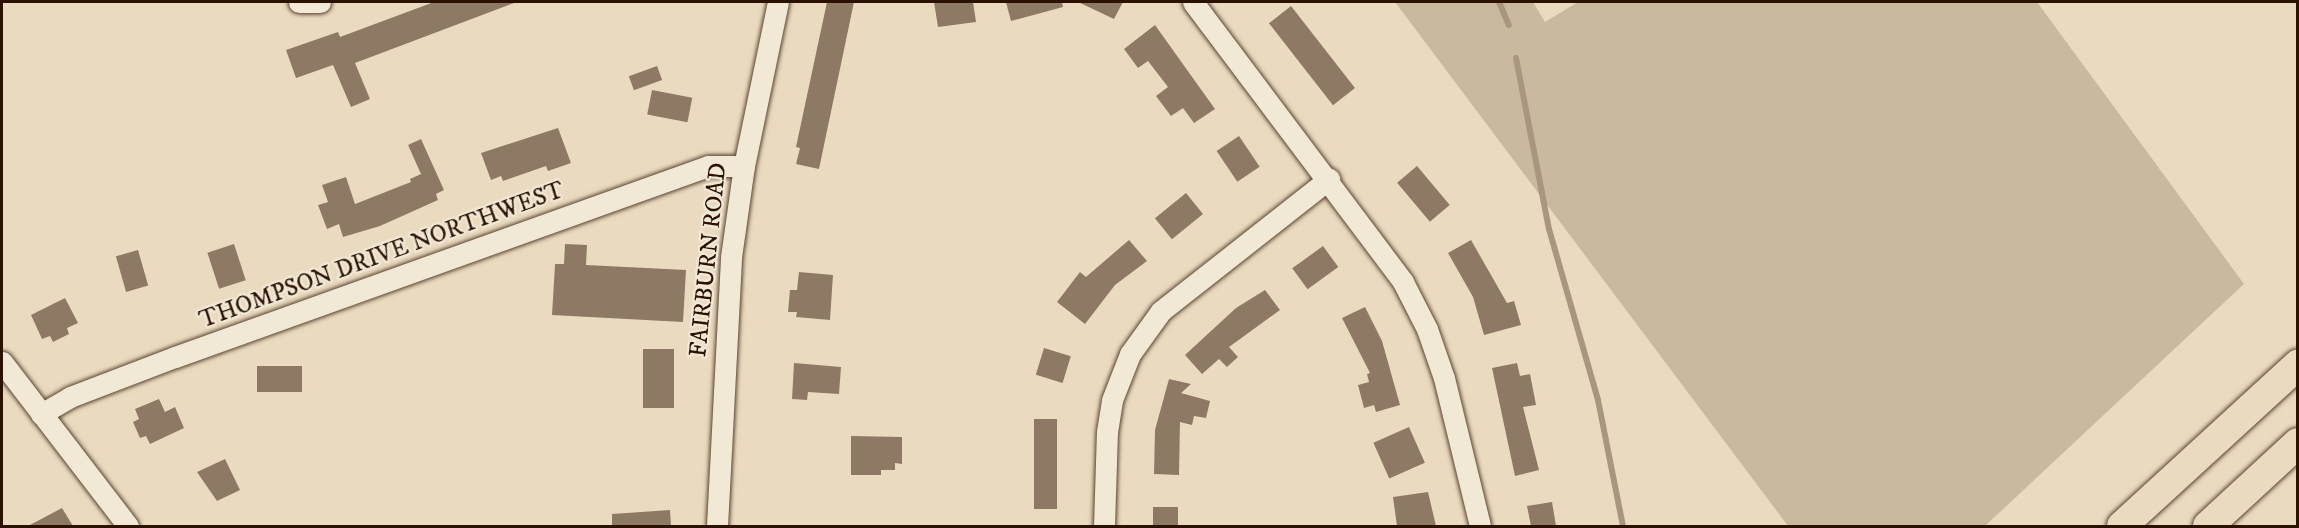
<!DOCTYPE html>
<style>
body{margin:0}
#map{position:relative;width:2299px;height:528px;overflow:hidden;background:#eadbc0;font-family:"IM FELL DW Pica",serif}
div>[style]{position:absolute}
.green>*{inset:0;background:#c9b99f}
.stream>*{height:6px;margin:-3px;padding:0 3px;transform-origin:3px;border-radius:3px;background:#a9967f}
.building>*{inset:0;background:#8e7a64;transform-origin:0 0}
.roads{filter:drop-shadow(0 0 2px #5a4430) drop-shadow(0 0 2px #5a4430)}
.minor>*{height:21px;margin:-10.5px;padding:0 10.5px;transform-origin:10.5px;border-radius:10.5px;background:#f1e8d6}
.highway>*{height:30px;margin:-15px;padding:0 15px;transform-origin:15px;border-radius:15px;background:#eadbc0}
span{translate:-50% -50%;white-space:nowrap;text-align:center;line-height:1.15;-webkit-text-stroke:4.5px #f1e8d6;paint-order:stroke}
.street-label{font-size:24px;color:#2a1100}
.frame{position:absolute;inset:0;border:3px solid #2a1100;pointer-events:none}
</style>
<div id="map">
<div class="green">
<i style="clip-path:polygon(1395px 2px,1533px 2px,1545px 22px,1578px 2px,2037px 2px,2244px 284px,1985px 526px,1788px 526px)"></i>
</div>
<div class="stream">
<i style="left:1499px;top:2px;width:25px;rotate:67deg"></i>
<i style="left:1516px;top:58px;width:174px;rotate:79.1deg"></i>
<i style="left:1549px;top:229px;width:178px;rotate:74deg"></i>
<i style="left:1598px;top:400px;width:128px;rotate:78.8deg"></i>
</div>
<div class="building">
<i style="clip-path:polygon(434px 2px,514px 3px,355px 63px,370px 99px,351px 107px,333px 65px,296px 78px,286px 50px,338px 32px,340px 37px)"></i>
<i style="clip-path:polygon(827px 2px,854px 2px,819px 169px,796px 164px,800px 148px,796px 147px)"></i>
<i style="clip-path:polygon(934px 2px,973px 2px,976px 22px,938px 27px)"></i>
<i style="clip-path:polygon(1006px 2px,1062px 2px,1063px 7px,1011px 21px)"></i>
<i style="clip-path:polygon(1078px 2px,1123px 2px,1114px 19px)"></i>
<i style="left:1291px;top:6px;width:104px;height:28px;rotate:52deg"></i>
<i style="clip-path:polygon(1155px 25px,1215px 109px,1194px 123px,1183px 108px,1171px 116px,1156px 96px,1168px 87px,1148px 61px,1138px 68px,1124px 49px)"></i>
<i style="left:657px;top:66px;width:15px;height:30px;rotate:70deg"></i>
<i style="left:652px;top:90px;width:41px;height:25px;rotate:11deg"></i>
<i style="clip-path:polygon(558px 128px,571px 163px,548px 171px,546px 166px,503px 181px,501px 176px,491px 180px,481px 153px)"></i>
<i style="left:1239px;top:136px;width:37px;height:27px;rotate:56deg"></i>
<i style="clip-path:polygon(421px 139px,444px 190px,436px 194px,438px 200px,380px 226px,343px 237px,339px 224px,327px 229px,318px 205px,328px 202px,322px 185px,346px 177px,355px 204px,411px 182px,410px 179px,421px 174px,408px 145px)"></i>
<i style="left:1417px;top:166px;width:51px;height:26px;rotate:50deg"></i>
<i style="left:1186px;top:193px;width:27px;height:40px;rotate:51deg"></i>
<i style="clip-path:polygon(1129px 240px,1147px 261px,1115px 285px,1085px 324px,1057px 302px,1080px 272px,1086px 277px)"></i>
<i style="clip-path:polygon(1471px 240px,1507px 303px,1514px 301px,1521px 325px,1484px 335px,1473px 297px,1448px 253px)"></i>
<i style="left:234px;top:244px;width:38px;height:28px;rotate:72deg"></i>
<i style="clip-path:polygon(565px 244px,587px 245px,586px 265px,686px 270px,683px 322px,552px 315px,555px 264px,564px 264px)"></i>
<i style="left:1323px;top:246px;width:26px;height:38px;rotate:54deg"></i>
<i style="left:138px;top:250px;width:37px;height:23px;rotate:74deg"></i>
<i style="clip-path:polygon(799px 272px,833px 275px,830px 320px,796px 317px,797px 312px,788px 312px,790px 290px,797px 290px)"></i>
<i style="clip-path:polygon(1265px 290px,1280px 310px,1229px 347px,1238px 357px,1227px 367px,1219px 359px,1202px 374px,1185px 355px,1236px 308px)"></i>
<i style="clip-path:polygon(65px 298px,78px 323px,67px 328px,69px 334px,53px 342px,50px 336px,42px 339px,31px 315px)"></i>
<i style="clip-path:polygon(1365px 307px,1382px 341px,1400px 405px,1376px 412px,1374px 405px,1364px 408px,1358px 385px,1369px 382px,1367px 374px,1370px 373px,1342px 318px)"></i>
<i style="left:1044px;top:348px;width:28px;height:28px;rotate:17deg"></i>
<i style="left:643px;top:349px;width:31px;height:59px"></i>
<i style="clip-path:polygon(794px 363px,841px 367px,839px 394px,808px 392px,807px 400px,792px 399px)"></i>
<i style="clip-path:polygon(1517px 363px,1520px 376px,1530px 374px,1536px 405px,1523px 407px,1539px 470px,1515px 476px,1492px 368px)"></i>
<i style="left:302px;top:366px;width:26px;height:45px;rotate:90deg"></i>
<i style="clip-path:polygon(1169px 379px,1191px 384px,1181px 393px,1210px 401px,1206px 418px,1194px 416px,1192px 425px,1180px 422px,1179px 475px,1154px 474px,1155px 430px)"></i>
<i style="clip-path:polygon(159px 399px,165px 412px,175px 407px,184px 428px,150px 444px,146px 436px,140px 438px,133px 422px,139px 419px,135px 409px)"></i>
<i style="left:1034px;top:419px;width:23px;height:90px"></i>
<i style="left:1409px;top:427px;width:39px;height:39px;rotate:66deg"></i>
<i style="clip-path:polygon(851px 436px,902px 437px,902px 464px,895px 463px,895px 470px,881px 470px,881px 475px,851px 475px)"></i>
<i style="clip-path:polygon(225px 459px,240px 490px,217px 501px,197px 472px)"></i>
<i style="clip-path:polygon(1428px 492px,1436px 526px,1397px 526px,1393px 497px)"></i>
<i style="clip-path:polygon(1552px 502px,1556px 526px,1531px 526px,1527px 506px)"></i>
<i style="left:1153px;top:507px;width:25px;height:19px"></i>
<i style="clip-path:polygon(62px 508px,73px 526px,28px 526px)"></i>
<i style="clip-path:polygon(670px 510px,671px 526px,612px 526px,612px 514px)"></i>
</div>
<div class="roads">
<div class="minor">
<i style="left:299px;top:2px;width:21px"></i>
<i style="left:1193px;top:2px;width:350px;rotate:53.1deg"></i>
<i style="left:1403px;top:282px;width:53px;rotate:62.9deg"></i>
<i style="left:1427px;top:329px;width:52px;rotate:70.9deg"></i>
<i style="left:1444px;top:378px;width:152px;rotate:76.3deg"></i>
<i style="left:2px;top:362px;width:207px;rotate:52.5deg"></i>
<i style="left:41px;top:414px;width:34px;rotate:-30deg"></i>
<i style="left:70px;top:397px;width:112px;rotate:-20.9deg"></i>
<i style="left:175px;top:357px;width:566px;rotate:-19.72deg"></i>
<i style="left:708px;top:166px;width:36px"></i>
<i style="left:717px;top:526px;width:269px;rotate:-87deg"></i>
<i style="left:731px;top:257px;width:92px;rotate:-81.9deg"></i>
<i style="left:744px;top:166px;width:167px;rotate:-78.3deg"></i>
<i style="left:1104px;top:526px;width:94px;rotate:-88.2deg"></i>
<i style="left:1107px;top:432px;width:32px;rotate:-81deg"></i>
<i style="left:1112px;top:400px;width:49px;rotate:-68.6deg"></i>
<i style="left:1130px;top:354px;width:53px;rotate:-54.2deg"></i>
<i style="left:1161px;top:311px;width:214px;rotate:-38.2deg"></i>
</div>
<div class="highway">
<i style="left:2122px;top:526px;width:239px;rotate:-42.5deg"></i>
<i style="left:2208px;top:526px;width:122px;rotate:-42.7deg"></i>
</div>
</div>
<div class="street-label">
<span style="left:382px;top:256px;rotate:-20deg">THOMPSON DRIVE NORTHWEST</span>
<span style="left:709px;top:260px;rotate:-84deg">FAIRBURN ROAD</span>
</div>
<div class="frame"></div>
</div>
